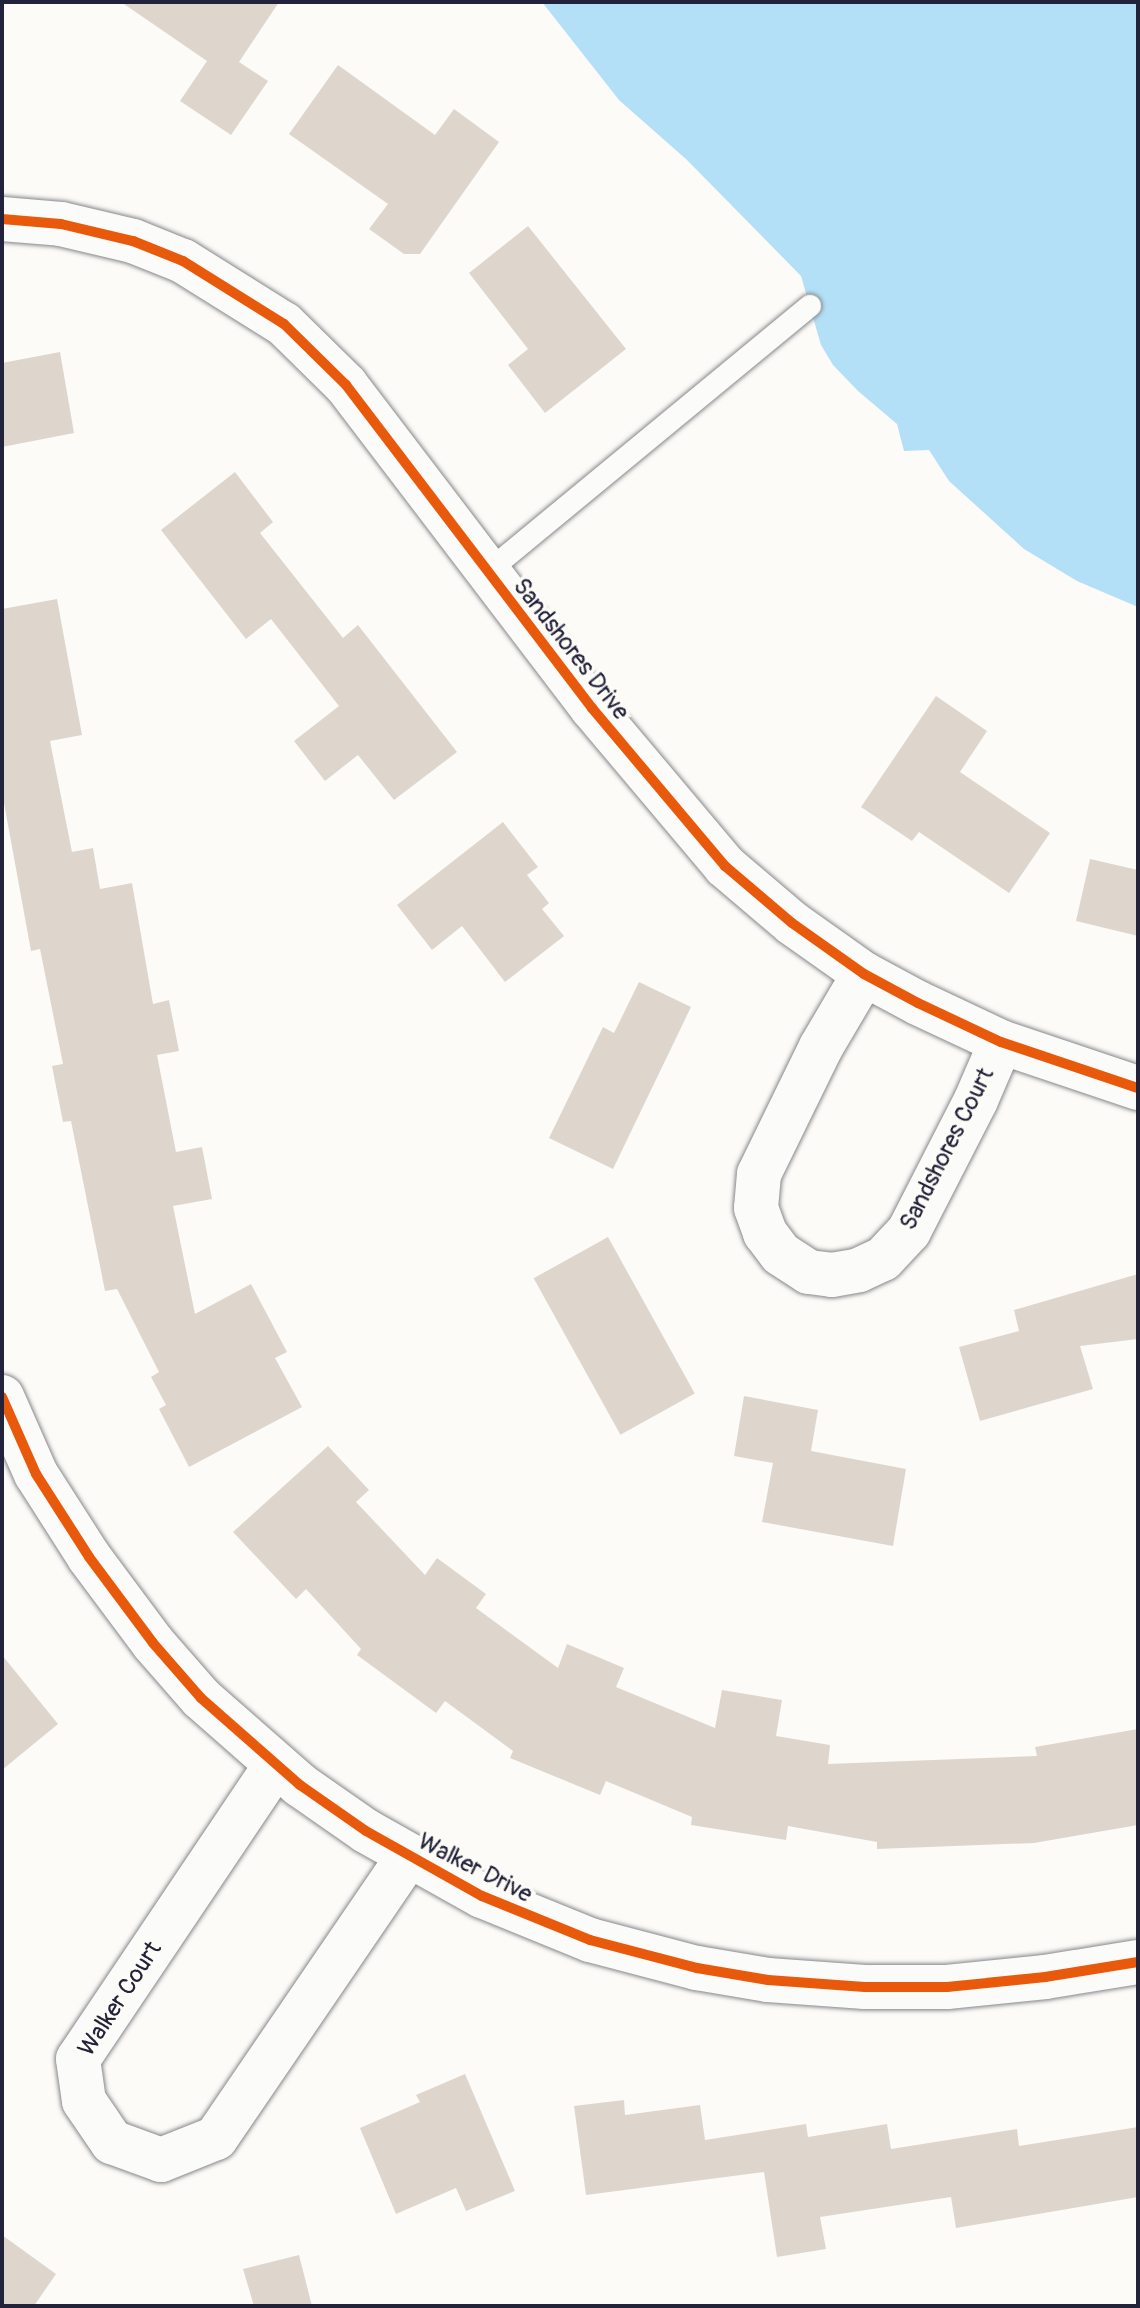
<!DOCTYPE html>
<style>
body{margin:0}
#map{position:relative;width:1140px;height:2308px;overflow:hidden;background:#fcfbf8;font-family:Pangolin,sans-serif}
div>[style]{position:absolute}
.water>*{inset:0;background:#b3e0f7}
.building>*{inset:0;background:#ded6cd;transform-origin:0 0}
.roads{filter:drop-shadow(0 0 2px #88888c) drop-shadow(0 0 2px #88888c)}
.service>*{height:22px;margin:-11px;padding:0 11px;transform-origin:11px;border-radius:11px;background:#fbfbf9}
.minor>*{height:44px;margin:-22px;padding:0 22px;transform-origin:22px;border-radius:22px;background:#fbfbf9}
.cycleway>*{height:10px;margin:-5px;padding:0 5px;transform-origin:5px;border-radius:5px;background:#e8590c}
span{translate:-50% -50%;white-space:nowrap;text-align:center;line-height:1.15;-webkit-text-stroke:7px #fdfcf7;paint-order:stroke}
.street-label{font-size:24px;color:#22223b}
.frame{position:absolute;inset:0;border:4px solid #22223b;pointer-events:none}
</style>
<div id="map">
<div class="water">
<i style="clip-path:polygon(542px 2px,1138px 2px,1138px 607px,1077px 581px,1024px 549px,949px 481px,929px 450px,904px 451px,897px 424px,858px 391px,833px 365px,821px 345px,801px 276px,687px 160px,619px 100px)"></i>
</div>
<div class="building">
<i style="clip-path:polygon(121px 2px,279px 2px,239px 62px,268px 81px,231px 135px,180px 101px,207px 61px)"></i>
<i style="clip-path:polygon(338px 65px,435px 135px,454px 109px,499px 142px,420px 254px,404px 254px,369px 229px,388px 204px,289px 134px)"></i>
<i style="clip-path:polygon(528px 226px,626px 349px,545px 413px,508px 365px,528px 349px,469px 273px)"></i>
<i style="clip-path:polygon(60px 352px,74px 433px,2px 447px,2px 363px)"></i>
<i style="clip-path:polygon(235px 472px,273px 522px,260px 533px,343px 638px,358px 625px,457px 752px,394px 800px,358px 755px,325px 781px,294px 741px,339px 706px,271px 619px,246px 639px,161px 530px)"></i>
<i style="clip-path:polygon(57px 599px,82px 735px,50px 741px,72px 852px,93px 848px,100px 889px,132px 883px,153px 1004px,169px 1000px,179px 1051px,157px 1055px,176px 1152px,202px 1147px,212px 1199px,173px 1206px,195px 1314px,251px 1284px,287px 1352px,275px 1358px,302px 1407px,189px 1467px,159px 1409px,166px 1405px,151px 1377px,159px 1372px,117px 1289px,105px 1291px,71px 1121px,63px 1122px,52px 1066px,63px 1064px,40px 949px,31px 951px,2px 792px,2px 609px)"></i>
<i style="clip-path:polygon(936px 696px,987px 731px,960px 772px,1050px 833px,1009px 893px,919px 832px,912px 841px,861px 807px)"></i>
<i style="clip-path:polygon(503px 822px,538px 867px,527px 875px,549px 903px,542px 909px,564px 936px,505px 982px,462px 926px,432px 950px,397px 905px)"></i>
<i style="clip-path:polygon(1090px 859px,1138px 870px,1138px 936px,1076px 921px)"></i>
<i style="clip-path:polygon(639px 982px,691px 1007px,613px 1169px,549px 1138px,603px 1027px,614px 1033px)"></i>
<i style="left:608px;top:1237px;width:179px;height:85px;rotate:61deg"></i>
<i style="clip-path:polygon(1138px 1274px,1138px 1339px,1080px 1346px,1093px 1389px,980px 1421px,959px 1347px,1019px 1331px,1014px 1310px)"></i>
<i style="clip-path:polygon(744px 1396px,818px 1410px,811px 1451px,906px 1469px,893px 1546px,762px 1522px,773px 1463px,734px 1456px)"></i>
<i style="clip-path:polygon(328px 1446px,369px 1490px,356px 1502px,425px 1575px,437px 1558px,486px 1594px,476px 1608px,558px 1668px,567px 1644px,624px 1668px,616px 1687px,715px 1728px,722px 1690px,782px 1700px,776px 1736px,830px 1745px,828px 1764px,1037px 1756px,1035px 1747px,1138px 1729px,1138px 1825px,1034px 1843px,877px 1849px,877px 1842px,788px 1826px,786px 1840px,691px 1825px,692px 1817px,606px 1781px,600px 1795px,510px 1758px,513px 1751px,445px 1701px,436px 1713px,357px 1655px,361px 1649px,306px 1589px,296px 1599px,233px 1532px)"></i>
<i style="clip-path:polygon(2px 1655px,58px 1724px,2px 1770px)"></i>
<i style="clip-path:polygon(465px 2074px,515px 2191px,466px 2211px,456px 2188px,396px 2214px,360px 2128px,420px 2102px,416px 2095px)"></i>
<i style="clip-path:polygon(624px 2100px,625px 2115px,700px 2105px,705px 2140px,806px 2124px,808px 2137px,887px 2124px,891px 2149px,1017px 2129px,1019px 2146px,1138px 2127px,1138px 2197px,956px 2228px,951px 2197px,820px 2217px,826px 2249px,777px 2257px,764px 2172px,586px 2195px,574px 2106px)"></i>
<i style="clip-path:polygon(2px 2235px,56px 2274px,34px 2306px,2px 2306px)"></i>
<i style="clip-path:polygon(299px 2255px,312px 2306px,254px 2306px,243px 2269px)"></i>
</div>
<div class="roads">
<div class="service">
<i style="left:486px;top:573px;width:420px;rotate:-39.5deg"></i>
</div>
<div class="minor">
<i style="left:2px;top:219px;width:59px;rotate:4.8deg"></i>
<i style="left:61px;top:224px;width:74px;rotate:13.3deg"></i>
<i style="left:133px;top:241px;width:54px;rotate:21.8deg"></i>
<i style="left:183px;top:261px;width:119px;rotate:32deg"></i>
<i style="left:284px;top:324px;width:87px;rotate:44.5deg"></i>
<i style="left:346px;top:385px;width:406px;rotate:52.7deg"></i>
<i style="left:592px;top:708px;width:207px;rotate:49.9deg"></i>
<i style="left:725px;top:866px;width:88px;rotate:40.4deg"></i>
<i style="left:792px;top:923px;width:88px;rotate:35.3deg"></i>
<i style="left:864px;top:974px;width:61px;rotate:28.2deg"></i>
<i style="left:918px;top:1003px;width:92px;rotate:25.2deg"></i>
<i style="left:1001px;top:1042px;width:145px;rotate:18.6deg"></i>
<i style="left:864px;top:974px;width:85px;rotate:120.5deg"></i>
<i style="left:821px;top:1047px;width:141px;rotate:116deg"></i>
<i style="left:759px;top:1174px;width:34px;rotate:95deg"></i>
<i style="left:756px;top:1208px;width:27px;rotate:70deg"></i>
<i style="left:765px;top:1233px;width:26px;rotate:53deg"></i>
<i style="left:781px;top:1254px;width:33px;rotate:33deg"></i>
<i style="left:809px;top:1272px;width:23px;rotate:7deg"></i>
<i style="left:832px;top:1275px;width:27px;rotate:-10deg"></i>
<i style="left:859px;top:1270px;width:26px;rotate:-25deg"></i>
<i style="left:883px;top:1259px;width:38px;rotate:-47deg"></i>
<i style="left:909px;top:1231px;width:147px;rotate:-62.9deg"></i>
<i style="left:976px;top:1100px;width:63px;rotate:-66.7deg"></i>
<i style="left:2px;top:1397px;width:84px;rotate:66.2deg"></i>
<i style="left:36px;top:1474px;width:98px;rotate:57.4deg"></i>
<i style="left:89px;top:1557px;width:107px;rotate:53.3deg"></i>
<i style="left:153px;top:1643px;width:73px;rotate:48.9deg"></i>
<i style="left:201px;top:1698px;width:132px;rotate:41.3deg"></i>
<i style="left:300px;top:1785px;width:80px;rotate:34.9deg"></i>
<i style="left:366px;top:1831px;width:133px;rotate:29.3deg"></i>
<i style="left:482px;top:1896px;width:117px;rotate:22.2deg"></i>
<i style="left:590px;top:1940px;width:111px;rotate:14.7deg"></i>
<i style="left:697px;top:1968px;width:72px;rotate:9.6deg"></i>
<i style="left:768px;top:1980px;width:97px;rotate:4.1deg"></i>
<i style="left:865px;top:1987px;width:82px"></i>
<i style="left:947px;top:1987px;width:99px;rotate:-5.8deg"></i>
<i style="left:1045px;top:1977px;width:94px;rotate:-9.2deg"></i>
<i style="left:275px;top:1766px;width:353px;rotate:123.9deg"></i>
<i style="left:78px;top:2059px;width:42px;rotate:81.9deg"></i>
<i style="left:84px;top:2101px;width:50px;rotate:55.7deg"></i>
<i style="left:112px;top:2142px;width:52px;rotate:20.2deg"></i>
<i style="left:161px;top:2160px;width:59px;rotate:-21.8deg"></i>
<i style="left:216px;top:2138px;width:340px;rotate:-55.7deg"></i>
</div>
</div>
<div class="cycleway">
<i style="left:2px;top:219px;width:59px;rotate:4.8deg"></i>
<i style="left:61px;top:224px;width:74px;rotate:13.3deg"></i>
<i style="left:133px;top:241px;width:54px;rotate:21.8deg"></i>
<i style="left:183px;top:261px;width:119px;rotate:32deg"></i>
<i style="left:284px;top:324px;width:87px;rotate:44.5deg"></i>
<i style="left:346px;top:385px;width:406px;rotate:52.7deg"></i>
<i style="left:592px;top:708px;width:207px;rotate:49.9deg"></i>
<i style="left:725px;top:866px;width:88px;rotate:40.4deg"></i>
<i style="left:792px;top:923px;width:88px;rotate:35.3deg"></i>
<i style="left:864px;top:974px;width:61px;rotate:28.2deg"></i>
<i style="left:918px;top:1003px;width:92px;rotate:25.2deg"></i>
<i style="left:1001px;top:1042px;width:145px;rotate:18.6deg"></i>
<i style="left:2px;top:1397px;width:84px;rotate:66.2deg"></i>
<i style="left:36px;top:1474px;width:98px;rotate:57.4deg"></i>
<i style="left:89px;top:1557px;width:107px;rotate:53.3deg"></i>
<i style="left:153px;top:1643px;width:73px;rotate:48.9deg"></i>
<i style="left:201px;top:1698px;width:132px;rotate:41.3deg"></i>
<i style="left:300px;top:1785px;width:80px;rotate:34.9deg"></i>
<i style="left:366px;top:1831px;width:133px;rotate:29.3deg"></i>
<i style="left:482px;top:1896px;width:117px;rotate:22.2deg"></i>
<i style="left:590px;top:1940px;width:111px;rotate:14.7deg"></i>
<i style="left:697px;top:1968px;width:72px;rotate:9.6deg"></i>
<i style="left:768px;top:1980px;width:97px;rotate:4.1deg"></i>
<i style="left:865px;top:1987px;width:82px"></i>
<i style="left:947px;top:1987px;width:99px;rotate:-5.8deg"></i>
<i style="left:1045px;top:1977px;width:94px;rotate:-9.2deg"></i>
</div>
<div class="street-label">
<span style="left:571px;top:649px;rotate:52deg">Sandshores Drive</span>
<span style="left:947px;top:1149px;rotate:-63deg">Sandshores Court</span>
<span style="left:475px;top:1868px;rotate:27deg">Walker Drive</span>
<span style="left:120px;top:1999px;rotate:-57deg">Walker Court</span>
</div>
<div class="frame"></div>
</div>
